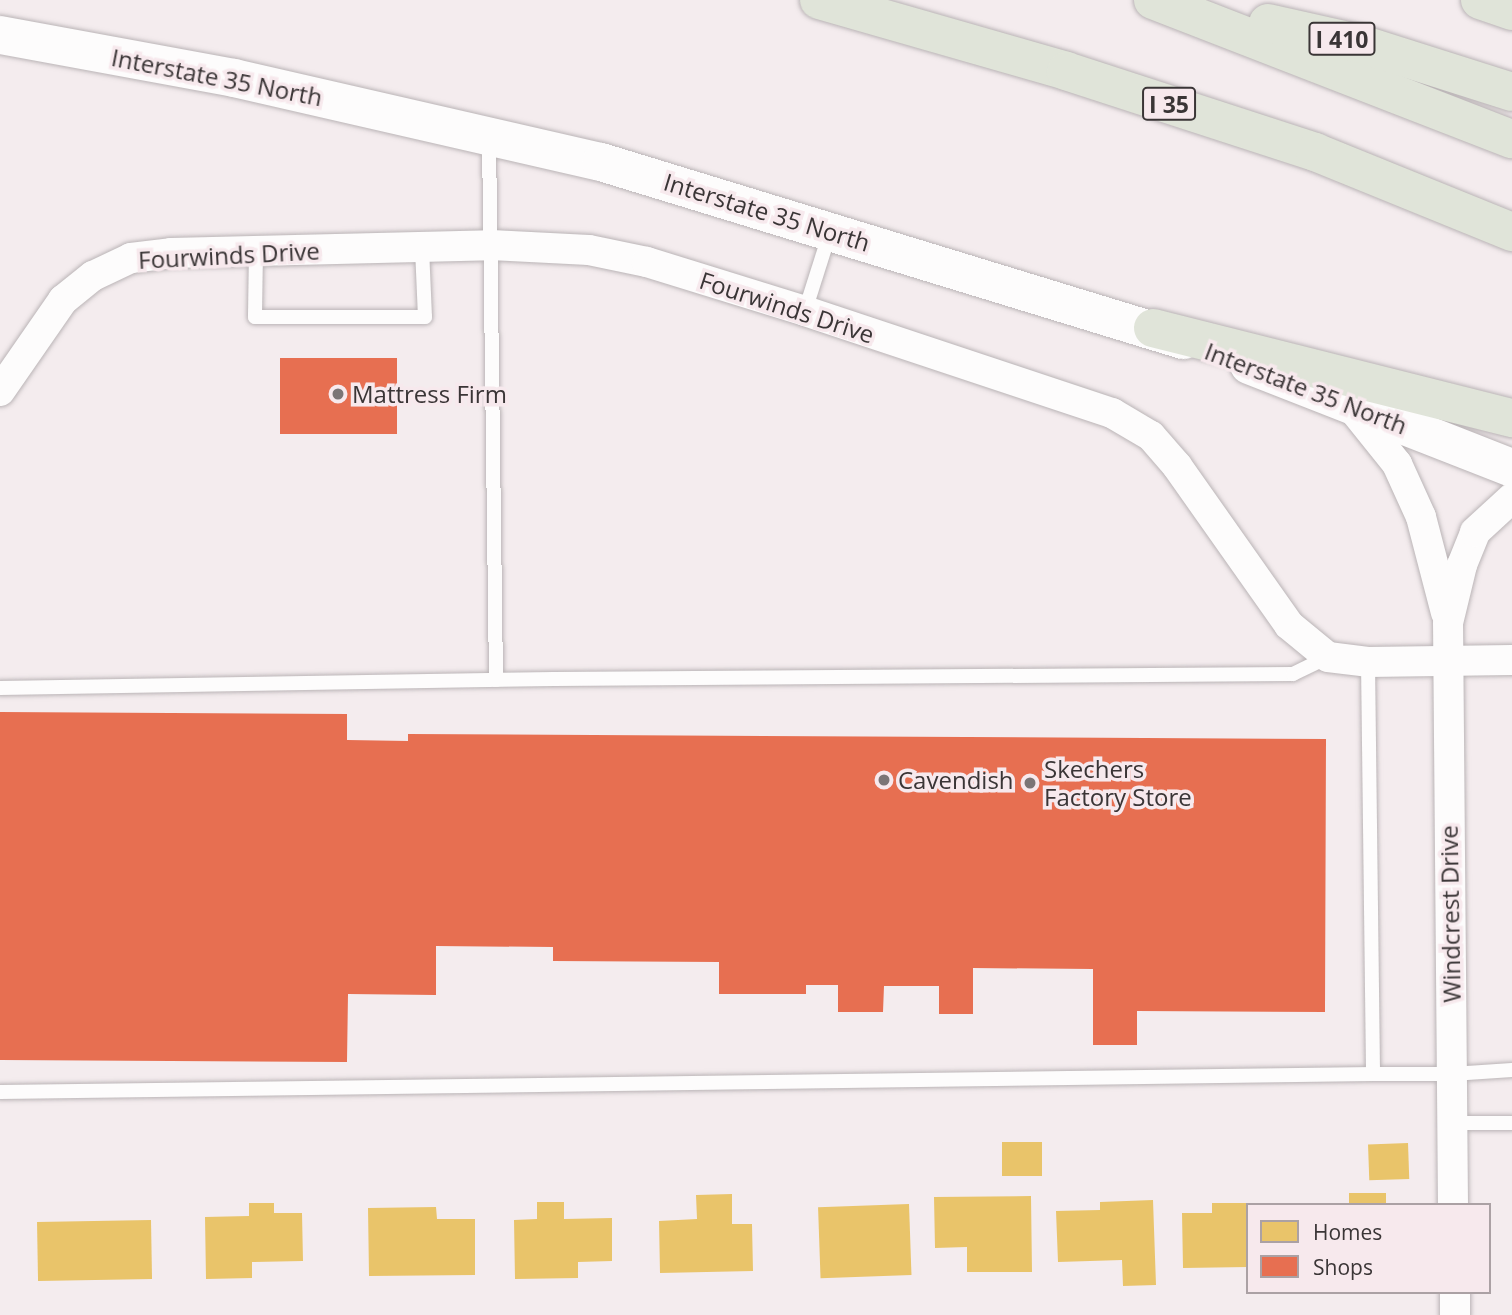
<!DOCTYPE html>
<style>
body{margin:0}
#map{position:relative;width:1512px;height:1315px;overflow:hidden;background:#f4ecee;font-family:"Open Sans",sans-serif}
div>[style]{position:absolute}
.homes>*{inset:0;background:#e9c46a;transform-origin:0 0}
.shops>*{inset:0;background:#e76f51;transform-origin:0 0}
.roads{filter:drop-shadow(0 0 2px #bab4b6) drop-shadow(0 0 2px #bab4b6)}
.lane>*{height:14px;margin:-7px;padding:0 7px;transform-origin:7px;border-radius:7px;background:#fdfcfc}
.street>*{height:30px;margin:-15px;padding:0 15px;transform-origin:15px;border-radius:15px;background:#fdfcfc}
.secondary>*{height:38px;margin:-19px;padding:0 19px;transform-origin:19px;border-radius:19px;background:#fdfcfc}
.highway>*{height:38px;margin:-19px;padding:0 19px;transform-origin:19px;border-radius:19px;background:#e0e4d9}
.dots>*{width:19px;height:19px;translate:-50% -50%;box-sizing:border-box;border:4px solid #f7e9ed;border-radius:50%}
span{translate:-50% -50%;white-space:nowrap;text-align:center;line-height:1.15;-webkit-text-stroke:7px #f7e9ed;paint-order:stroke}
.shield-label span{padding:2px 5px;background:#f7e9ed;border:2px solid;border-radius:5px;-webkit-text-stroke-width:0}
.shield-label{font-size:23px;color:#3a3536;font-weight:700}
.street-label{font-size:24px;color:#3a3536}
.poi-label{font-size:24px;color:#3a3536}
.left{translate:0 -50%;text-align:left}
.legend{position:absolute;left:1246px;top:1203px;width:245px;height:91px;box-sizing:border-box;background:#f7e9ed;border:2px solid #aba1a4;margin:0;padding:9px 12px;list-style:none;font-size:21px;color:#3a3536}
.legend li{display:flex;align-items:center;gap:14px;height:35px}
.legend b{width:35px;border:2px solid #aba1a4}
</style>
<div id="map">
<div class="homes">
<i style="left:1042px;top:1142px;width:34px;height:40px;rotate:90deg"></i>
<i style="left:1408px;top:1143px;width:36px;height:40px;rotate:88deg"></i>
<i style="left:1349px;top:1193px;width:37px;height:12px"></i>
<i style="clip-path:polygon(732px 1194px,732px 1224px,752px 1224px,753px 1271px,660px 1273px,659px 1221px,697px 1219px,696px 1195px)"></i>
<i style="clip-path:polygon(1031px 1196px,1032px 1272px,967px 1272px,967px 1247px,935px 1248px,934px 1197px)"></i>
<i style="clip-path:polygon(1153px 1200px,1156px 1285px,1123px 1286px,1122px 1260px,1058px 1262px,1056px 1211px,1100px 1210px,1100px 1202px)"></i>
<i style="clip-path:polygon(537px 1202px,564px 1202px,564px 1219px,612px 1218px,612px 1261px,578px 1262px,578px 1278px,515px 1279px,514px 1220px,537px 1219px)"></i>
<i style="clip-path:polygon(249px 1203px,274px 1203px,274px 1213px,302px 1213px,303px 1261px,252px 1262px,252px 1278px,206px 1279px,205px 1217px,249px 1216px)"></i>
<i style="clip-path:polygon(1212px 1203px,1248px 1203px,1248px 1267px,1183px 1268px,1182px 1213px,1212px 1213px)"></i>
<i style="left:909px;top:1204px;width:71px;height:91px;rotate:88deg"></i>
<i style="clip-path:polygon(436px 1207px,437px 1219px,475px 1219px,475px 1275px,369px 1276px,368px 1208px)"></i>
<i style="left:151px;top:1220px;width:59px;height:114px;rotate:89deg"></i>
</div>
<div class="shops">
<i style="left:280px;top:358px;width:117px;height:76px"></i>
<i style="clip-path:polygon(0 712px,347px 714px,347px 740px,408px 741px,408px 734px,1326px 739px,1325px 1012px,1137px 1011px,1137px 1045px,1093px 1045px,1093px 969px,973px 968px,973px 1014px,939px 1014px,939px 986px,884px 986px,883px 1012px,838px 1012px,838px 985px,806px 985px,806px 994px,719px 994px,719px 962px,553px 961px,553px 947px,436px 946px,436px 995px,348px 994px,347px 1062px,0 1060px)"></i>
</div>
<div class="roads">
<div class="lane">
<i style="left:489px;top:138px;width:542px;rotate:89.26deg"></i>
<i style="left:256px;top:251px;width:66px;rotate:90.9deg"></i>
<i style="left:255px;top:317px;width:170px"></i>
<i style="left:425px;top:317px;width:70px;rotate:-92.5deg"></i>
<i style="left:805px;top:311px;width:83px;rotate:-72.4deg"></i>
<i style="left:1368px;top:662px;width:412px;rotate:89.3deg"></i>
<i style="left:1373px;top:1074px;width:79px"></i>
<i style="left:1452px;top:1074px;width:60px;rotate:-3.8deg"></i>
<i style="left:0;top:688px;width:554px;rotate:-0.93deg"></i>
<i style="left:554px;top:679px;width:739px;rotate:-0.39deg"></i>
<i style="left:1293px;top:674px;width:39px;rotate:-26deg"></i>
<i style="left:0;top:1092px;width:1373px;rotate:-0.75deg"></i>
<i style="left:1452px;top:1123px;width:60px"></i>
</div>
<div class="street">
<i style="left:0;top:391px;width:111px;rotate:-55.3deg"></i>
<i style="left:63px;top:300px;width:38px;rotate:-39deg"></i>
<i style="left:93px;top:276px;width:42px;rotate:-25.3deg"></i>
<i style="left:131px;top:258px;width:40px;rotate:-7.1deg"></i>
<i style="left:171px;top:253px;width:320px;rotate:-1.4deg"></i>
<i style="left:491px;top:245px;width:98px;rotate:2.9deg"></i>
<i style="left:589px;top:250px;width:59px;rotate:11.7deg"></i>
<i style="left:647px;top:262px;width:165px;rotate:17.2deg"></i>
<i style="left:805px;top:311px;width:324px;rotate:18.4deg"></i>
<i style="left:1112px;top:413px;width:45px;rotate:30.5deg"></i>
<i style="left:1151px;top:436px;width:40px;rotate:49deg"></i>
<i style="left:1177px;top:466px;width:194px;rotate:54.8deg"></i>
<i style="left:1289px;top:625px;width:50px;rotate:39.4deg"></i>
<i style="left:1328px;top:657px;width:40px;rotate:7.1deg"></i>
<i style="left:1368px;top:662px;width:144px;rotate:-0.8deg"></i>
<i style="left:1349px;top:404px;width:77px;rotate:51.3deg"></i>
<i style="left:1397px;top:464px;width:58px;rotate:65.6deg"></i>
<i style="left:1421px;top:517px;width:99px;rotate:75.4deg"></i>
<i style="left:1453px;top:1205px;width:582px;rotate:-90.49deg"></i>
<i style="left:1448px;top:623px;width:60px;rotate:-76.4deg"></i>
<i style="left:1462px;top:565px;width:35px;rotate:-68deg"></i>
<i style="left:1475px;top:532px;width:50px;rotate:-42.6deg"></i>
<i style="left:1455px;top:1292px;width:23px;rotate:90deg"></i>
</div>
<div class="secondary">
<i style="left:0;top:35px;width:238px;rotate:10.4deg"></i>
<i style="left:234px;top:78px;width:376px;rotate:12.9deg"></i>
<i style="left:601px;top:162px;width:609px;rotate:17.01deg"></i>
<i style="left:1249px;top:365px;width:282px;rotate:21.4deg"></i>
</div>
<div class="highway">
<i style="left:819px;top:0;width:257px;rotate:16deg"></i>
<i style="left:1066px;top:71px;width:262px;rotate:18deg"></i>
<i style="left:1315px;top:152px;width:213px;rotate:22.1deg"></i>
<i style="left:1153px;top:0;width:385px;rotate:21.2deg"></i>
<i style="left:1480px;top:0;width:34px;rotate:19deg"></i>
<i style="left:1268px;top:23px;width:95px;rotate:12.7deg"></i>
<i style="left:1361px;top:44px;width:158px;rotate:17.6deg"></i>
<i style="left:1153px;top:328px;width:370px;rotate:14.1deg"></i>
</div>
</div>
<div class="dots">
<i style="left:338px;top:394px;background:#7b7576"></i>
<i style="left:884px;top:780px;background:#7b7576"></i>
<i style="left:1030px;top:783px;background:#7b7576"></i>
</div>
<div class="shield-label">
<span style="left:1342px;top:39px">I 410</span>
<span style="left:1169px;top:104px">I 35</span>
</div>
<div class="street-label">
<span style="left:217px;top:77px;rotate:11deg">Interstate 35 North</span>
<span style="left:767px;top:212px;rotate:17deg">Interstate 35 North</span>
<span style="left:229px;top:255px;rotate:-3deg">Fourwinds Drive</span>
<span style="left:787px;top:307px;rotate:18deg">Fourwinds Drive</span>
<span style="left:1306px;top:388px;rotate:21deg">Interstate 35 North</span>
<span style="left:1450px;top:914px;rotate:-91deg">Windcrest Drive</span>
</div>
<div class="poi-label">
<span class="left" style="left:352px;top:394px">Mattress Firm</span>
<span class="left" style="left:1044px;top:783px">Skechers<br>Factory Store</span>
<span class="left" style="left:898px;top:780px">Cavendish</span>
</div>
<ul class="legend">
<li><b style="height:19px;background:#e9c46a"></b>Homes</li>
<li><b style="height:19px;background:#e76f51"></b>Shops</li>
</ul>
</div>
